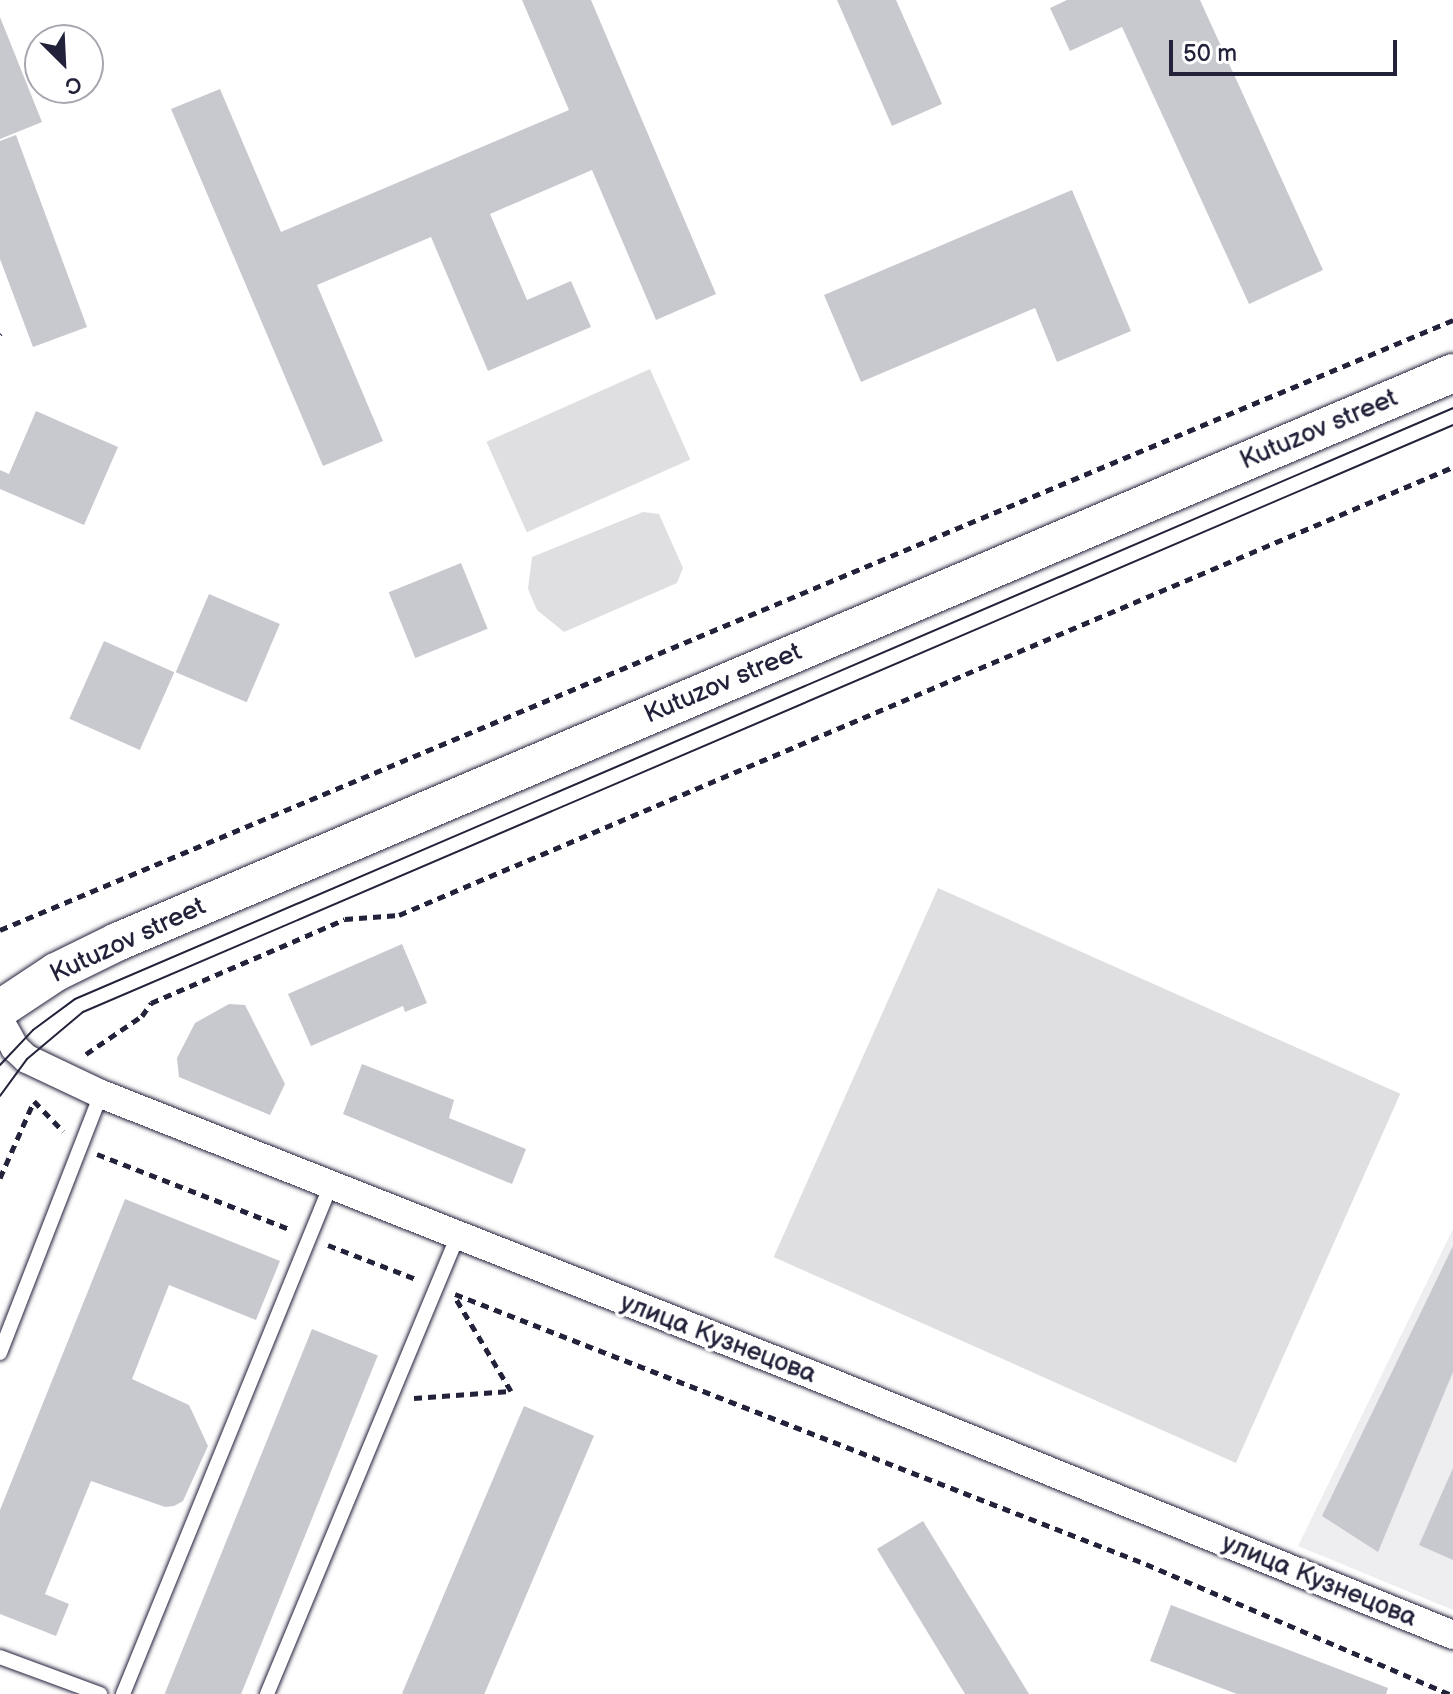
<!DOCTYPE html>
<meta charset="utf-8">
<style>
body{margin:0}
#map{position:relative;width:1453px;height:1694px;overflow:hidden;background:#fff;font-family:"Balsamiq Sans",sans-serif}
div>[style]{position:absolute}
.built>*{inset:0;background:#eeeef1}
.green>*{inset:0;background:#dfdfe2;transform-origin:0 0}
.building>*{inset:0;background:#c8c8cf;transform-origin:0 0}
.path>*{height:5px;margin-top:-2.5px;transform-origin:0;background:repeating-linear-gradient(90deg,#22223b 0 8px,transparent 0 14px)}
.roads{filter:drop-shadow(0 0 2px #22223b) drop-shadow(0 0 2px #22223b)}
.lane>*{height:14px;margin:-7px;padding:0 7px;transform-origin:7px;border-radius:7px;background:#fff}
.street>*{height:28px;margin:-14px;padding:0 14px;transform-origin:14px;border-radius:14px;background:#fff}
.secondary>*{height:38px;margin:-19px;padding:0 19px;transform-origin:19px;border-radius:19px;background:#fff}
.tram>*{height:2px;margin:-1px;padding:0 1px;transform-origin:1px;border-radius:1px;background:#22223b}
span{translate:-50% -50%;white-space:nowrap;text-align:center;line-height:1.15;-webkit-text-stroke:7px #fff;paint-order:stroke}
.street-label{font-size:26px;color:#22223b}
.north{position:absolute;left:24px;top:24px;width:80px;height:80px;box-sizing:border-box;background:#fff;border:2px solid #a7a7b1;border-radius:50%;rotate:156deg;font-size:22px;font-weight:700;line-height:32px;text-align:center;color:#22223b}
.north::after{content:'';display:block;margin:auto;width:28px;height:36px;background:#22223b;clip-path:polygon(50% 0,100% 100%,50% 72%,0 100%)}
.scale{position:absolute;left:1169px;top:40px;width:228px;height:36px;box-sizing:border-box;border:4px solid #22223b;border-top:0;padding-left:10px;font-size:24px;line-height:28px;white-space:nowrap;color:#22223b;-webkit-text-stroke:6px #fff;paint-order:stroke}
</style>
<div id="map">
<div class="built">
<i style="clip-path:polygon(1453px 1229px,1453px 1610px,1298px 1546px)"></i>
</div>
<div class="green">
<i style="left:650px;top:369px;width:99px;height:179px;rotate:66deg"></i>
<i style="clip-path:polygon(643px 512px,659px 514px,683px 568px,677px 583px,564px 632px,537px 610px,528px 589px,532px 557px)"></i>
<i style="left:938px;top:888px;width:506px;height:404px;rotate:24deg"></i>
</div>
<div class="building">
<i style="clip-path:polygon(522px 0,591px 0,716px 294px,656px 320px,592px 170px,490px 214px,527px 300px,571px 281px,591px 327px,488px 371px,431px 237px,317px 285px,383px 441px,323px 466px,171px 109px,220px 89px,281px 232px,569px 110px)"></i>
<i style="clip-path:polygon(837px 0,896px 0,942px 104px,892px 126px)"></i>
<i style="clip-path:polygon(1067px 0,1200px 0,1323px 270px,1249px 304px,1122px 27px,1070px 51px,1050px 8px)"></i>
<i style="clip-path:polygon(0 17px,42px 122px,0 139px)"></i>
<i style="clip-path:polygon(16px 135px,87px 327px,33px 347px,0 259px,0 141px)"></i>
<i style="clip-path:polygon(1072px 190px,1131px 331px,1057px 362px,1035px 308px,861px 382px,824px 295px)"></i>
<i style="clip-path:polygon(36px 411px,118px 447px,84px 525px,0 489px,0 470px,9px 474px)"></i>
<i style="left:461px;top:563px;width:71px;height:78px;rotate:68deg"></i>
<i style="left:209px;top:594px;width:77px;height:85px;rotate:23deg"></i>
<i style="left:104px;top:641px;width:77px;height:85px;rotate:24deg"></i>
<i style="clip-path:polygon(402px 944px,427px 1003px,405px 1012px,403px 1006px,311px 1046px,288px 994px)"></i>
<i style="clip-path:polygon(229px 1004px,245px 1005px,285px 1084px,270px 1115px,179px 1077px,177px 1058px,195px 1023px)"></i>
<i style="clip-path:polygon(362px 1064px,454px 1100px,449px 1118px,526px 1149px,512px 1184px,343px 1114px)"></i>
<i style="clip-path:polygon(125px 1199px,280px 1261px,256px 1320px,169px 1285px,132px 1379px,189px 1405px,208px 1446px,183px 1501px,174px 1506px,165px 1507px,91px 1481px,45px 1594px,4px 1577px,69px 1604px,56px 1636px,0 1614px,0 1510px)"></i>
<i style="clip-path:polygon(1453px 1246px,1453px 1372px,1378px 1552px,1322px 1516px)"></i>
<i style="left:312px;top:1329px;width:71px;height:393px;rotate:22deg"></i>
<i style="left:524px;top:1406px;width:76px;height:312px;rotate:23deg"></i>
<i style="clip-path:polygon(1453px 1468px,1453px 1560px,1419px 1545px)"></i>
<i style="clip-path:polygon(923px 1521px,1029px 1694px,965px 1694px,877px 1549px)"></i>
<i style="clip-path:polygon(1171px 1605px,1388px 1688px,1386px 1694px,1237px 1694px,1150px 1661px)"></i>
</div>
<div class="path">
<i style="left:0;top:334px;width:1px;rotate:-45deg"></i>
<i style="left:0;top:930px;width:1576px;rotate:-22.77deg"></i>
<i style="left:86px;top:1054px;width:68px;rotate:-34.2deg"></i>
<i style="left:142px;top:1016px;width:16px;rotate:-55deg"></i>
<i style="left:151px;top:1003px;width:211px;rotate:-23.4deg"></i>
<i style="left:345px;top:919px;width:54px;rotate:-4.2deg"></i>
<i style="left:399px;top:915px;width:1145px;rotate:-23.03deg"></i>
<i style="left:97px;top:1154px;width:206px;rotate:21.3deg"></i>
<i style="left:0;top:1178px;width:84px;rotate:-66.2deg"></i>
<i style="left:34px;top:1101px;width:42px;rotate:46deg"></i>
<i style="left:328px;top:1245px;width:94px;rotate:21.1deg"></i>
<i style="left:455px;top:1294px;width:742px;rotate:21.34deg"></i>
<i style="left:1146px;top:1564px;width:330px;rotate:23.2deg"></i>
<i style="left:414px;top:1398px;width:97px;rotate:-4.1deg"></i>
<i style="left:511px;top:1391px;width:109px;rotate:-120.8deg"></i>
</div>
<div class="roads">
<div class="lane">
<i style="left:0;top:1353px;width:278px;rotate:-68.7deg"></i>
<i style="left:0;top:1657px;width:107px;rotate:20.3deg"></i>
<i style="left:123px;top:1694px;width:548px;rotate:-67.79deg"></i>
<i style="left:267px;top:1694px;width:495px;rotate:-67.4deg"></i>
</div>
<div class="street">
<i style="left:0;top:1021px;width:31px;rotate:61deg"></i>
<i style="left:15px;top:1048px;width:16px;rotate:43deg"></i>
<i style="left:27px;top:1059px;width:82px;rotate:25.3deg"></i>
<i style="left:101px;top:1094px;width:762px;rotate:21.55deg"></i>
<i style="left:810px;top:1374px;width:694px;rotate:22.09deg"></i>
</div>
<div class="secondary">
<i style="left:0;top:1009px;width:67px;rotate:-33.5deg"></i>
<i style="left:56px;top:972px;width:68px;rotate:-26.2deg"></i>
<i style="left:117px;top:942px;width:1452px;rotate:-23.07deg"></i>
</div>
</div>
<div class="tram">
<i style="left:0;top:1065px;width:48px;rotate:-46.7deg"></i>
<i style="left:33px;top:1030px;width:52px;rotate:-36.4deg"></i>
<i style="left:75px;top:999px;width:1499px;rotate:-23.21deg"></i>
<i style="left:0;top:1096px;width:46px;rotate:-53.9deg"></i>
<i style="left:27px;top:1059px;width:73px;rotate:-40deg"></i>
<i style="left:83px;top:1012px;width:1490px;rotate:-23.19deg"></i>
</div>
<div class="street-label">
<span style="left:1319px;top:430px;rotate:-23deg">Kutuzov street</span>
<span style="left:723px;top:684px;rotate:-23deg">Kutuzov street</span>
<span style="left:128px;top:941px;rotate:-25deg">Kutuzov street</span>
<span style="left:718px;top:1339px;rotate:21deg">улица Кузнецова</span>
<span style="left:1319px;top:1581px;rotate:22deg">улица Кузнецова</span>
</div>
<div class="north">С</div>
<div class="scale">50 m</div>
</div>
